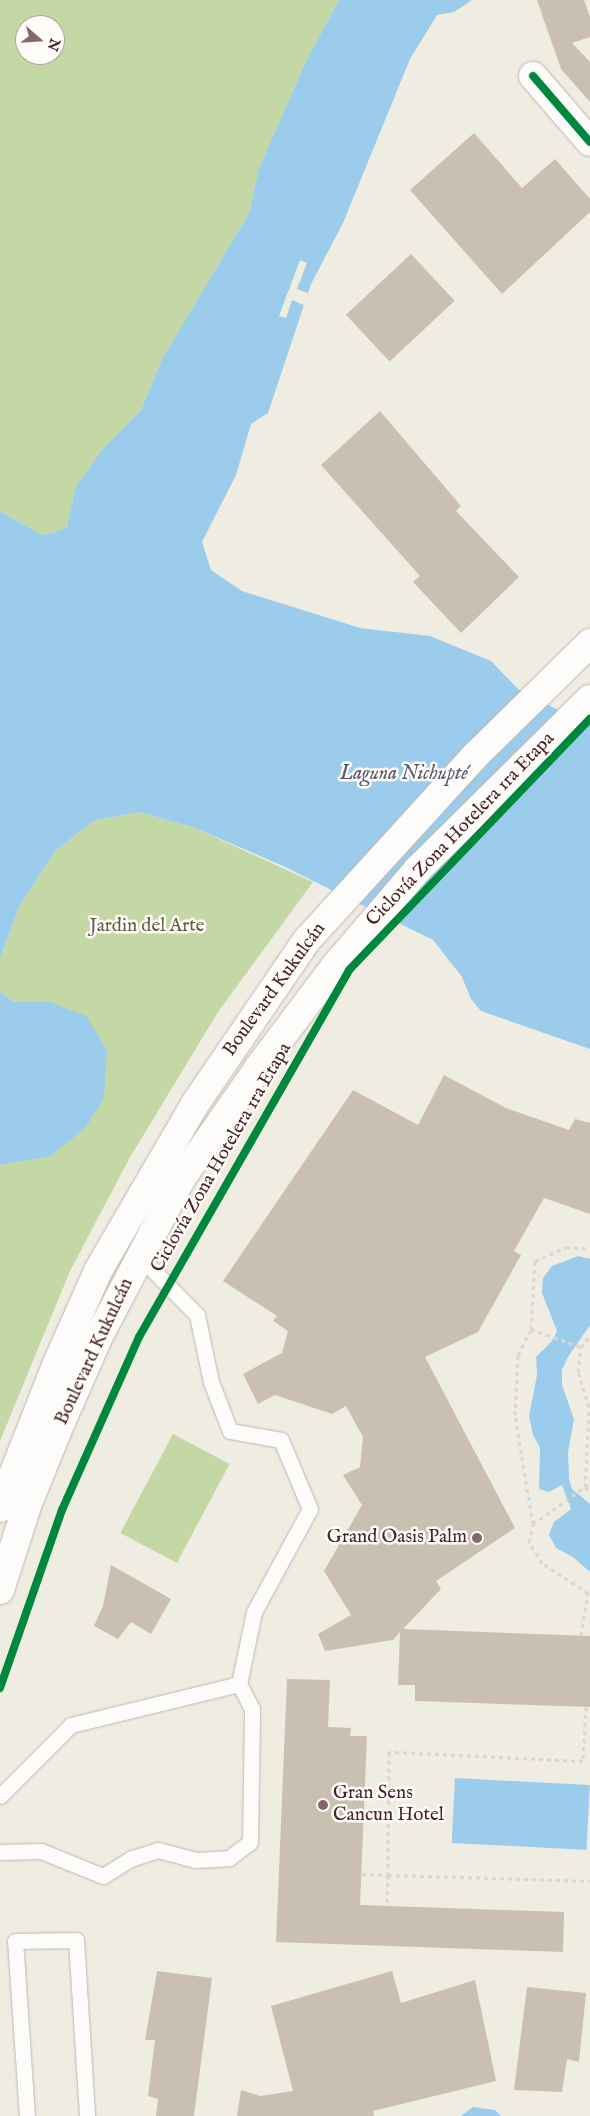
<!DOCTYPE html>
<meta charset="utf-8">
<style>
body{margin:0}
#map{position:relative;width:590px;height:2116px;overflow:hidden;background:#efece2;font-family:"IM FELL English",serif}
div>[style]{position:absolute}
.green>*{inset:0;background:#c4d8a6;transform-origin:0 0}
.water>*{inset:0;background:#9ccceb;transform-origin:0 0}
.pier>*{inset:0;background:#efece2}
.building>*{inset:0;background:#cac0b2;transform-origin:0 0}
.path>*{height:3px;margin-top:-1.5px;transform-origin:0;background:repeating-linear-gradient(90deg,#d9d6d4 0 4px,transparent 0 8px)}
.roads{filter:drop-shadow(0 0 1px #beb8b3) drop-shadow(0 0 1px #beb8b3)}
.lane>*{height:15px;margin:-7.5px;padding:0 7.5px;transform-origin:7.5px;border-radius:7.5px;background:#fdfcfb}
.street>*{height:28px;margin:-14px;padding:0 14px;transform-origin:14px;border-radius:14px;background:#fdfcfb}
.primary>*{height:28px;margin:-14px;padding:0 14px;transform-origin:14px;border-radius:14px;background:#fdfcfb}
.cycleway>*{height:8px;margin:-4px;padding:0 4px;transform-origin:4px;border-radius:4px;background:#00873e}
.dots>*{width:14px;height:14px;translate:-50% -50%;box-sizing:border-box;border:2px solid #fdfcf7;border-radius:50%}
span{translate:-50% -50%;white-space:nowrap;text-align:center;line-height:1.15;-webkit-text-stroke:5px #fdfcf7;paint-order:stroke}
.street-label{font-size:19px;color:#4a1f2b}
.park-label{font-size:19px;color:#685a45}
.poi-label{font-size:19px;color:#4a1f2b}
.right{translate:-100% -50%;text-align:right}
.left{translate:0 -50%;text-align:left}
.water-label{font-size:20px;color:#5a5770;font-style:italic}
.north{position:absolute;left:15px;top:15px;width:50px;height:50px;box-sizing:border-box;background:#fdfcf7;border:1px solid #b5a4a5;border-radius:50%;rotate:109deg;font-size:14px;font-weight:700;line-height:20px;text-align:center;color:#4a1f2b}
.north::after{content:'';display:block;margin:auto;width:18px;height:22px;background:#84676b;clip-path:polygon(50% 0,100% 100%,50% 72%,0 100%)}
</style>
<div id="map">
<div class="green">
<i style="clip-path:polygon(evenodd,0 0,339px 0,307px 59px,259px 168px,249px 213px,161px 361px,141px 410px,101px 451px,75px 488px,67px 528px,42px 535px,0 511px,0 0,25px 25px,55px 25px,55px 55px,25px 55px,25px 25px)"></i>
<i style="clip-path:polygon(139px 812px,195px 828px,313px 882px,218px 1012px,129px 1159px,70px 1271px,0 1441px,0 1165px,5px 1162px,50px 1002px,14px 1002px,0 993px,0 958px,20px 905px,55px 851px,93px 821px)"></i>
<i style="left:173px;top:1434px;width:64px;height:112px;rotate:28deg"></i>
</div>
<div class="water">
<i style="clip-path:polygon(339px 0,472px 0,454px 12px,437px 15px,410px 59px,343px 223px,311px 284px,268px 413px,251px 424px,236px 475px,202px 542px,211px 570px,242px 591px,360px 628px,430px 636px,491px 661px,518px 689px,556px 709px,590px 721px,590px 1049px,481px 1011px,471px 999px,462px 977px,433px 940px,283px 866px,195px 828px,139px 812px,93px 821px,55px 851px,20px 905px,0 958px,0 511px,42px 535px,67px 528px,75px 488px,101px 451px,141px 410px,161px 361px,249px 213px,259px 168px,307px 59px)"></i>
<i style="clip-path:polygon(0 992px,14px 1002px,50px 1002px,86px 1016px,107px 1050px,104px 1098px,86px 1127px,51px 1156px,0 1165px)"></i>
<i style="clip-path:polygon(578px 1256px,590px 1259px,590px 1325px,568px 1357px,562px 1370px,562px 1385px,574px 1419px,568px 1452px,569px 1479px,572px 1489px,590px 1504px,590px 1572px,573px 1557px,556px 1548px,549px 1535px,554px 1522px,571px 1509px,562px 1485px,549px 1492px,539px 1489px,540px 1448px,533px 1435px,529px 1416px,537px 1375px,536px 1357px,552px 1341px,557px 1331px,542px 1293px,543px 1278px,552px 1266px)"></i>
<i style="left:455px;top:1778px;width:135px;height:65px;rotate:3deg"></i>
<i style="clip-path:polygon(473px 2107px,495px 2110px,501px 2116px,461px 2116px)"></i>
</div>
<div class="pier">
<i style="clip-path:polygon(300px 260px,307px 263px,297px 289px,310px 294px,306px 306px,292px 300px,286px 318px,279px 316px)"></i>
</div>
<div class="building">
<i style="clip-path:polygon(537px 0,584px 0,590px 17px,590px 37px,572px 43px,590px 62px,590px 102px,561px 69px)"></i>
<i style="clip-path:polygon(474px 133px,522px 188px,555px 159px,590px 199px,590px 212px,502px 294px,410px 190px)"></i>
<i style="left:411px;top:254px;width:64px;height:89px;rotate:47deg"></i>
<i style="clip-path:polygon(380px 411px,461px 506px,456px 511px,519px 577px,461px 633px,413px 582px,420px 576px,321px 465px)"></i>
<i style="clip-path:polygon(444px 1075px,506px 1108px,569px 1130px,575px 1119px,590px 1123px,590px 1214px,544px 1198px,514px 1251px,521px 1255px,478px 1332px,425px 1357px,515px 1528px,436px 1581px,441px 1589px,403px 1629px,590px 1636px,590px 1707px,415px 1701px,415px 1685px,398px 1685px,400px 1632px,393px 1640px,325px 1651px,318px 1634px,351px 1615px,324px 1571px,362px 1505px,343px 1475px,360px 1467px,363px 1437px,346px 1406px,332px 1414px,275px 1395px,258px 1404px,243px 1374px,282px 1353px,288px 1331px,273px 1321px,277px 1316px,223px 1281px,353px 1090px,418px 1125px)"></i>
<i style="clip-path:polygon(111px 1565px,171px 1599px,151px 1634px,131px 1622px,118px 1639px,94px 1626px,103px 1606px)"></i>
<i style="clip-path:polygon(287px 1679px,330px 1680px,328px 1727px,351px 1728px,350px 1736px,367px 1736px,360px 1905px,564px 1912px,563px 1952px,276px 1942px)"></i>
<i style="clip-path:polygon(157px 1971px,212px 1978px,194px 2116px,156px 2116px,158px 2099px,148px 2096px,155px 2040px,145px 2040px)"></i>
<i style="clip-path:polygon(392px 1971px,401px 2003px,475px 1980px,496px 2081px,373px 2111px,374px 2116px,237px 2116px,241px 2090px,260px 2096px,293px 2091px,271px 2006px)"></i>
<i style="clip-path:polygon(527px 1987px,586px 1993px,579px 2062px,567px 2059px,562px 2092px,514px 2090px)"></i>
</div>
<div class="path">
<i style="left:531px;top:1329px;width:53px;rotate:19.8deg"></i>
<i style="left:585px;top:1487px;width:80px;rotate:-87.1deg"></i>
<i style="left:589px;top:1407px;width:37px;rotate:-107deg"></i>
<i style="left:578px;top:1372px;width:25px;rotate:-83deg"></i>
<i style="left:581px;top:1347px;width:14px;rotate:-51deg"></i>
<i style="left:585px;top:1487px;width:6px;rotate:39deg"></i>
<i style="left:533px;top:1524px;width:70px;rotate:-35.7deg"></i>
<i style="left:581px;top:1635px;width:43px;rotate:-80.5deg"></i>
<i style="left:588px;top:1593px;width:55px;rotate:-146.9deg"></i>
<i style="left:542px;top:1563px;width:25px;rotate:-122deg"></i>
<i style="left:529px;top:1542px;width:18px;rotate:-77deg"></i>
<i style="left:533px;top:1524px;width:110px;rotate:-99.4deg"></i>
<i style="left:515px;top:1415px;width:60px;rotate:-87.1deg"></i>
<i style="left:518px;top:1355px;width:29px;rotate:-63deg"></i>
<i style="left:531px;top:1329px;width:68px;rotate:-86.6deg"></i>
<i style="left:535px;top:1261px;width:34px;rotate:-24deg"></i>
<i style="left:566px;top:1247px;width:24px;rotate:5deg"></i>
<i style="left:586px;top:1707px;width:54px;rotate:93.2deg"></i>
<i style="left:583px;top:1761px;width:194px;rotate:-177.3deg"></i>
<i style="left:389px;top:1752px;width:123px;rotate:90.5deg"></i>
<i style="left:388px;top:1875px;width:202px;rotate:1.7deg"></i>
<i style="left:362px;top:1874px;width:26px;rotate:2deg"></i>
<i style="left:388px;top:1875px;width:30px;rotate:92deg"></i>
</div>
<div class="roads">
<div class="lane">
<i style="left:0;top:1796px;width:100px;rotate:-45deg"></i>
<i style="left:71px;top:1725px;width:173px;rotate:-13.7deg"></i>
<i style="left:239px;top:1684px;width:74px;rotate:-78.2deg"></i>
<i style="left:254px;top:1612px;width:117px;rotate:-61.5deg"></i>
<i style="left:310px;top:1509px;width:75px;rotate:-112.8deg"></i>
<i style="left:281px;top:1440px;width:52px;rotate:-170deg"></i>
<i style="left:230px;top:1431px;width:53px;rotate:-111.2deg"></i>
<i style="left:211px;top:1382px;width:68px;rotate:-101.8deg"></i>
<i style="left:197px;top:1315px;width:81px;rotate:-134.5deg"></i>
<i style="left:0;top:1852px;width:41px;rotate:-1.4deg"></i>
<i style="left:41px;top:1851px;width:67px;rotate:22deg"></i>
<i style="left:103px;top:1876px;width:32px;rotate:-32deg"></i>
<i style="left:130px;top:1859px;width:29px;rotate:-18deg"></i>
<i style="left:158px;top:1850px;width:39px;rotate:15deg"></i>
<i style="left:196px;top:1860px;width:33px;rotate:-3deg"></i>
<i style="left:229px;top:1858px;width:26px;rotate:-37deg"></i>
<i style="left:250px;top:1842px;width:133px;rotate:-89.1deg"></i>
<i style="left:252px;top:1709px;width:28px;rotate:-117deg"></i>
<i style="left:27px;top:2116px;width:175px;rotate:-93.9deg"></i>
<i style="left:15px;top:1941px;width:61px;rotate:-0.9deg"></i>
<i style="left:76px;top:1940px;width:176px;rotate:86.4deg"></i>
</div>
<div class="street">
<i style="left:533px;top:76px;width:87px;rotate:49.2deg"></i>
</div>
<div class="primary">
<i style="left:0;top:1508px;width:158px;rotate:-68.5deg"></i>
<i style="left:58px;top:1361px;width:101px;rotate:-66deg"></i>
<i style="left:99px;top:1269px;width:191px;rotate:-59.8deg"></i>
<i style="left:195px;top:1104px;width:199px;rotate:-55.7deg"></i>
<i style="left:307px;top:940px;width:248px;rotate:-47.6deg"></i>
<i style="left:474px;top:757px;width:163px;rotate:-44.5deg"></i>
<i style="left:0;top:1590px;width:88px;rotate:-72.2deg"></i>
<i style="left:27px;top:1506px;width:91px;rotate:-68deg"></i>
<i style="left:61px;top:1422px;width:94px;rotate:-66.2deg"></i>
<i style="left:99px;top:1336px;width:177px;rotate:-62.4deg"></i>
<i style="left:181px;top:1179px;width:136px;rotate:-55.1deg"></i>
<i style="left:259px;top:1067px;width:128px;rotate:-53deg"></i>
<i style="left:336px;top:965px;width:126px;rotate:-49.5deg"></i>
<i style="left:418px;top:869px;width:242px;rotate:-44.7deg"></i>
</div>
</div>
<div class="cycleway">
<i style="left:533px;top:76px;width:87px;rotate:49.2deg"></i>
<i style="left:0;top:1688px;width:188px;rotate:-70.8deg"></i>
<i style="left:62px;top:1510px;width:189px;rotate:-66deg"></i>
<i style="left:139px;top:1337px;width:423px;rotate:-60.2deg"></i>
<i style="left:349px;top:970px;width:348px;rotate:-46.2deg"></i>
</div>
<div class="dots">
<i style="left:477px;top:1538px;background:#84676b"></i>
<i style="left:323px;top:1805px;background:#84676b"></i>
</div>
<div class="street-label">
<span style="left:461px;top:830px;rotate:-46deg">Ciclovía Zona Hotelera 1ra Etapa</span>
<span style="left:275px;top:990px;rotate:-54deg">Boulevard Kukulcán</span>
<span style="left:222px;top:1158px;rotate:-60deg">Ciclovía Zona Hotelera 1ra Etapa</span>
<span style="left:95px;top:1352px;rotate:-65deg">Boulevard Kukulcán</span>
</div>
<div class="park-label">
<span style="left:147px;top:927px">Jardin del Arte</span>
</div>
<div class="poi-label">
<span class="right" style="left:467px;top:1538px">Grand Oasis Palm</span>
<span class="left" style="left:333px;top:1805px">Gran Sens<br>Cancun Hotel</span>
</div>
<div class="water-label">
<span style="left:404px;top:773px">Laguna Nichupté</span>
</div>
<div class="north">N</div>
</div>
